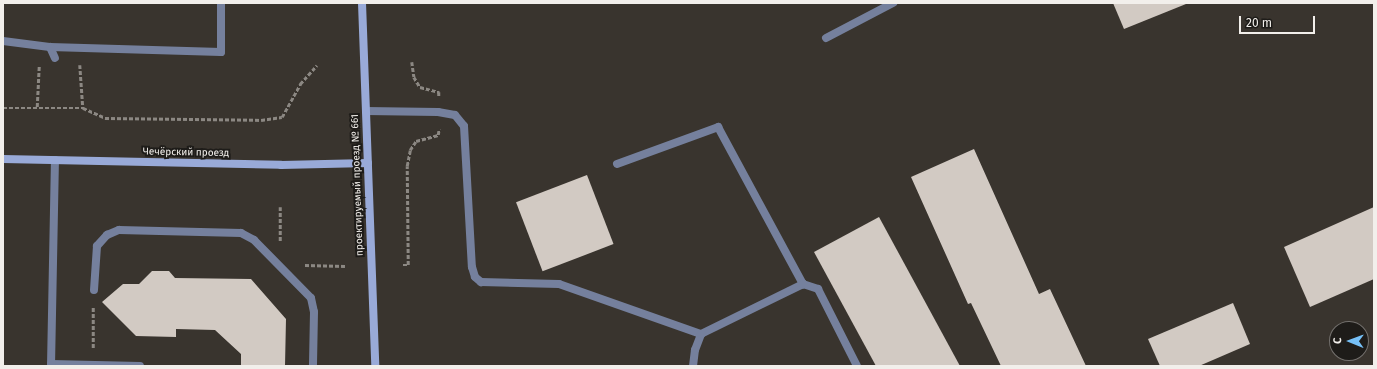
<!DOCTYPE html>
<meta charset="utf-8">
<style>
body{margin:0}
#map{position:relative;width:1377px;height:369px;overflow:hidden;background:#39342e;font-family:"Fira Sans",sans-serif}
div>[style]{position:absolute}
.building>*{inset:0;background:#d2cac3;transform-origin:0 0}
.path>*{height:2.5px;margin-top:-1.25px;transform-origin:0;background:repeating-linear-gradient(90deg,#8c8883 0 4px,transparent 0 6px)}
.lane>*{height:8px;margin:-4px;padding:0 4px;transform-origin:4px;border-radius:4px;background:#75809d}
.street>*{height:8px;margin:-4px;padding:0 4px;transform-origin:4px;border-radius:4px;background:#75809d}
.secondary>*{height:8px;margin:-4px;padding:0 4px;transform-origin:4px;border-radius:4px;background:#99aad8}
span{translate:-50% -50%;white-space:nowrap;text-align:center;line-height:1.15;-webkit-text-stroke:4px #1e1c19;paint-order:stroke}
.street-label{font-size:10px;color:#f2efeb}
.frame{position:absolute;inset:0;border:4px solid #f2efeb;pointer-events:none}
.north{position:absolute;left:1329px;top:321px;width:40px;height:40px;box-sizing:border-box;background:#1e1c19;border:1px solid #73706d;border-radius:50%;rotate:271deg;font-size:11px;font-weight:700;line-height:16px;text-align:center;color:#f2efeb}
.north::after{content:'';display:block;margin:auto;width:14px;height:18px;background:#76c0f7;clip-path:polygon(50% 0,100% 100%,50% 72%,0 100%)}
.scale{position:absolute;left:1239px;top:16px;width:76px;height:18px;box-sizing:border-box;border:2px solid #f2efeb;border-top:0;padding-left:5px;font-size:12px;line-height:14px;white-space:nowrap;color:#f2efeb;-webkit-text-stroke:3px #1e1c19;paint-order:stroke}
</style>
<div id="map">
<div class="building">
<i style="clip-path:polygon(1113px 3px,1185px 3px,1186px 4px,1124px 29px)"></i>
<i style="clip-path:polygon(974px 149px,1039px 294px,1050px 289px,1086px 366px,1001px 366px,971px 303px,968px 304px,911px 177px)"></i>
<i style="left:587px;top:175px;width:74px;height:76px;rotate:69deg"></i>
<i style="clip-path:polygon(1374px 207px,1374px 279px,1310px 307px,1284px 247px)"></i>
<i style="clip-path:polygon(879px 217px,960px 366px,876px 366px,814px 252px)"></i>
<i style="clip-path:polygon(152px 271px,169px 271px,175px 278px,251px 279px,286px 319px,285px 366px,241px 366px,241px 354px,215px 330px,176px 329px,176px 337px,136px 336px,102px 302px,123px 284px,139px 284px)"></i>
<i style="clip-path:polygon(1233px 303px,1250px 344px,1199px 366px,1160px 366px,1148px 339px)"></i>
</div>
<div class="path">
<i style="left:412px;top:62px;width:15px;rotate:82deg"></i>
<i style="left:414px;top:77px;width:12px;rotate:59deg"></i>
<i style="left:420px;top:87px;width:20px;rotate:15deg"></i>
<i style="left:439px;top:92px;width:4px;rotate:90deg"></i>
<i style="left:80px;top:65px;width:43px;rotate:86deg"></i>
<i style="left:37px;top:107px;width:41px;rotate:-87.2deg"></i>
<i style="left:3px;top:108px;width:80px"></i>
<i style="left:83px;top:108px;width:24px;rotate:24deg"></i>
<i style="left:105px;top:118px;width:156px;rotate:0.7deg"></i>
<i style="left:261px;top:120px;width:21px;rotate:-8deg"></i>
<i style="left:282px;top:117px;width:38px;rotate:-61deg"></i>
<i style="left:300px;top:84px;width:25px;rotate:-48deg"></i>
<i style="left:280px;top:241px;width:34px;rotate:-90deg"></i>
<i style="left:305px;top:265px;width:40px;rotate:1.4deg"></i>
<i style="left:403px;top:265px;width:5px"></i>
<i style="left:408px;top:265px;width:99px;rotate:-90.6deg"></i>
<i style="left:407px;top:166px;width:16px;rotate:-79deg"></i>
<i style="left:410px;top:150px;width:11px;rotate:-56deg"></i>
<i style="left:416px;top:141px;width:23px;rotate:-15deg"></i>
<i style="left:438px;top:135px;width:6px;rotate:-81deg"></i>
<i style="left:93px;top:348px;width:41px;rotate:-90deg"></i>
</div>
<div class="lane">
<i style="left:3px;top:41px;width:47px;rotate:7.3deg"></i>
<i style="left:50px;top:47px;width:171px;rotate:1.7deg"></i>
<i style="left:221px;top:52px;width:49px;rotate:-90deg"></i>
<i style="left:50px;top:47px;width:12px;rotate:66deg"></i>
<i style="left:366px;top:111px;width:72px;rotate:0.8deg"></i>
<i style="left:438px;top:112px;width:17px;rotate:10deg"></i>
<i style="left:455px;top:115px;width:14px;rotate:51deg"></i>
<i style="left:464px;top:126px;width:141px;rotate:86.8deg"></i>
<i style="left:472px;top:267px;width:10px;rotate:73deg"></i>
<i style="left:475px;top:277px;width:8px;rotate:40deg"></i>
<i style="left:481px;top:282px;width:78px;rotate:1.5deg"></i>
<i style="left:559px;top:284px;width:151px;rotate:19.4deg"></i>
<i style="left:617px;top:164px;width:108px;rotate:-20.1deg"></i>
<i style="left:718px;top:127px;width:179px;rotate:61.6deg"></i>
<i style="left:94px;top:290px;width:44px;rotate:-86.1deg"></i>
<i style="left:97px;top:246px;width:15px;rotate:-48deg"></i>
<i style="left:107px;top:235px;width:13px;rotate:-23deg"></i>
<i style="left:119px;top:230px;width:122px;rotate:1.4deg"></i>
<i style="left:241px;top:233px;width:15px;rotate:28deg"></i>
<i style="left:254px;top:240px;width:81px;rotate:45.5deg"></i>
<i style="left:311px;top:298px;width:14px;rotate:78deg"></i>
<i style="left:314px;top:312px;width:54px;rotate:91.1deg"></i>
<i style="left:51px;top:364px;width:89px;rotate:1.3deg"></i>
<i style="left:693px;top:366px;width:16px;rotate:-83deg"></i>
<i style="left:695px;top:350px;width:17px;rotate:-69deg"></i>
<i style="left:701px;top:334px;width:114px;rotate:-26.1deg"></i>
<i style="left:803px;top:284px;width:16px;rotate:18deg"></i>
<i style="left:818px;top:289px;width:86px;rotate:63.1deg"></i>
</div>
<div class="street">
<i style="left:826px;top:38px;width:76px;rotate:-27.6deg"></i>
<i style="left:51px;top:366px;width:206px;rotate:-88.9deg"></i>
</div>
<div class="secondary">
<i style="left:362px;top:3px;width:363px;rotate:87.9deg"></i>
<i style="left:3px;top:159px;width:278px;rotate:1.2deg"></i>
<i style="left:281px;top:165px;width:87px;rotate:-1.3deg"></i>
</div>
<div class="street-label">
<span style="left:186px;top:153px;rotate:1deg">Чечёрский проезд</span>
<span style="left:358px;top:185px;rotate:-92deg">проектируемый проезд № 661</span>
</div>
<div class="frame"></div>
<div class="north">С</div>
<div class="scale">20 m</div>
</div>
